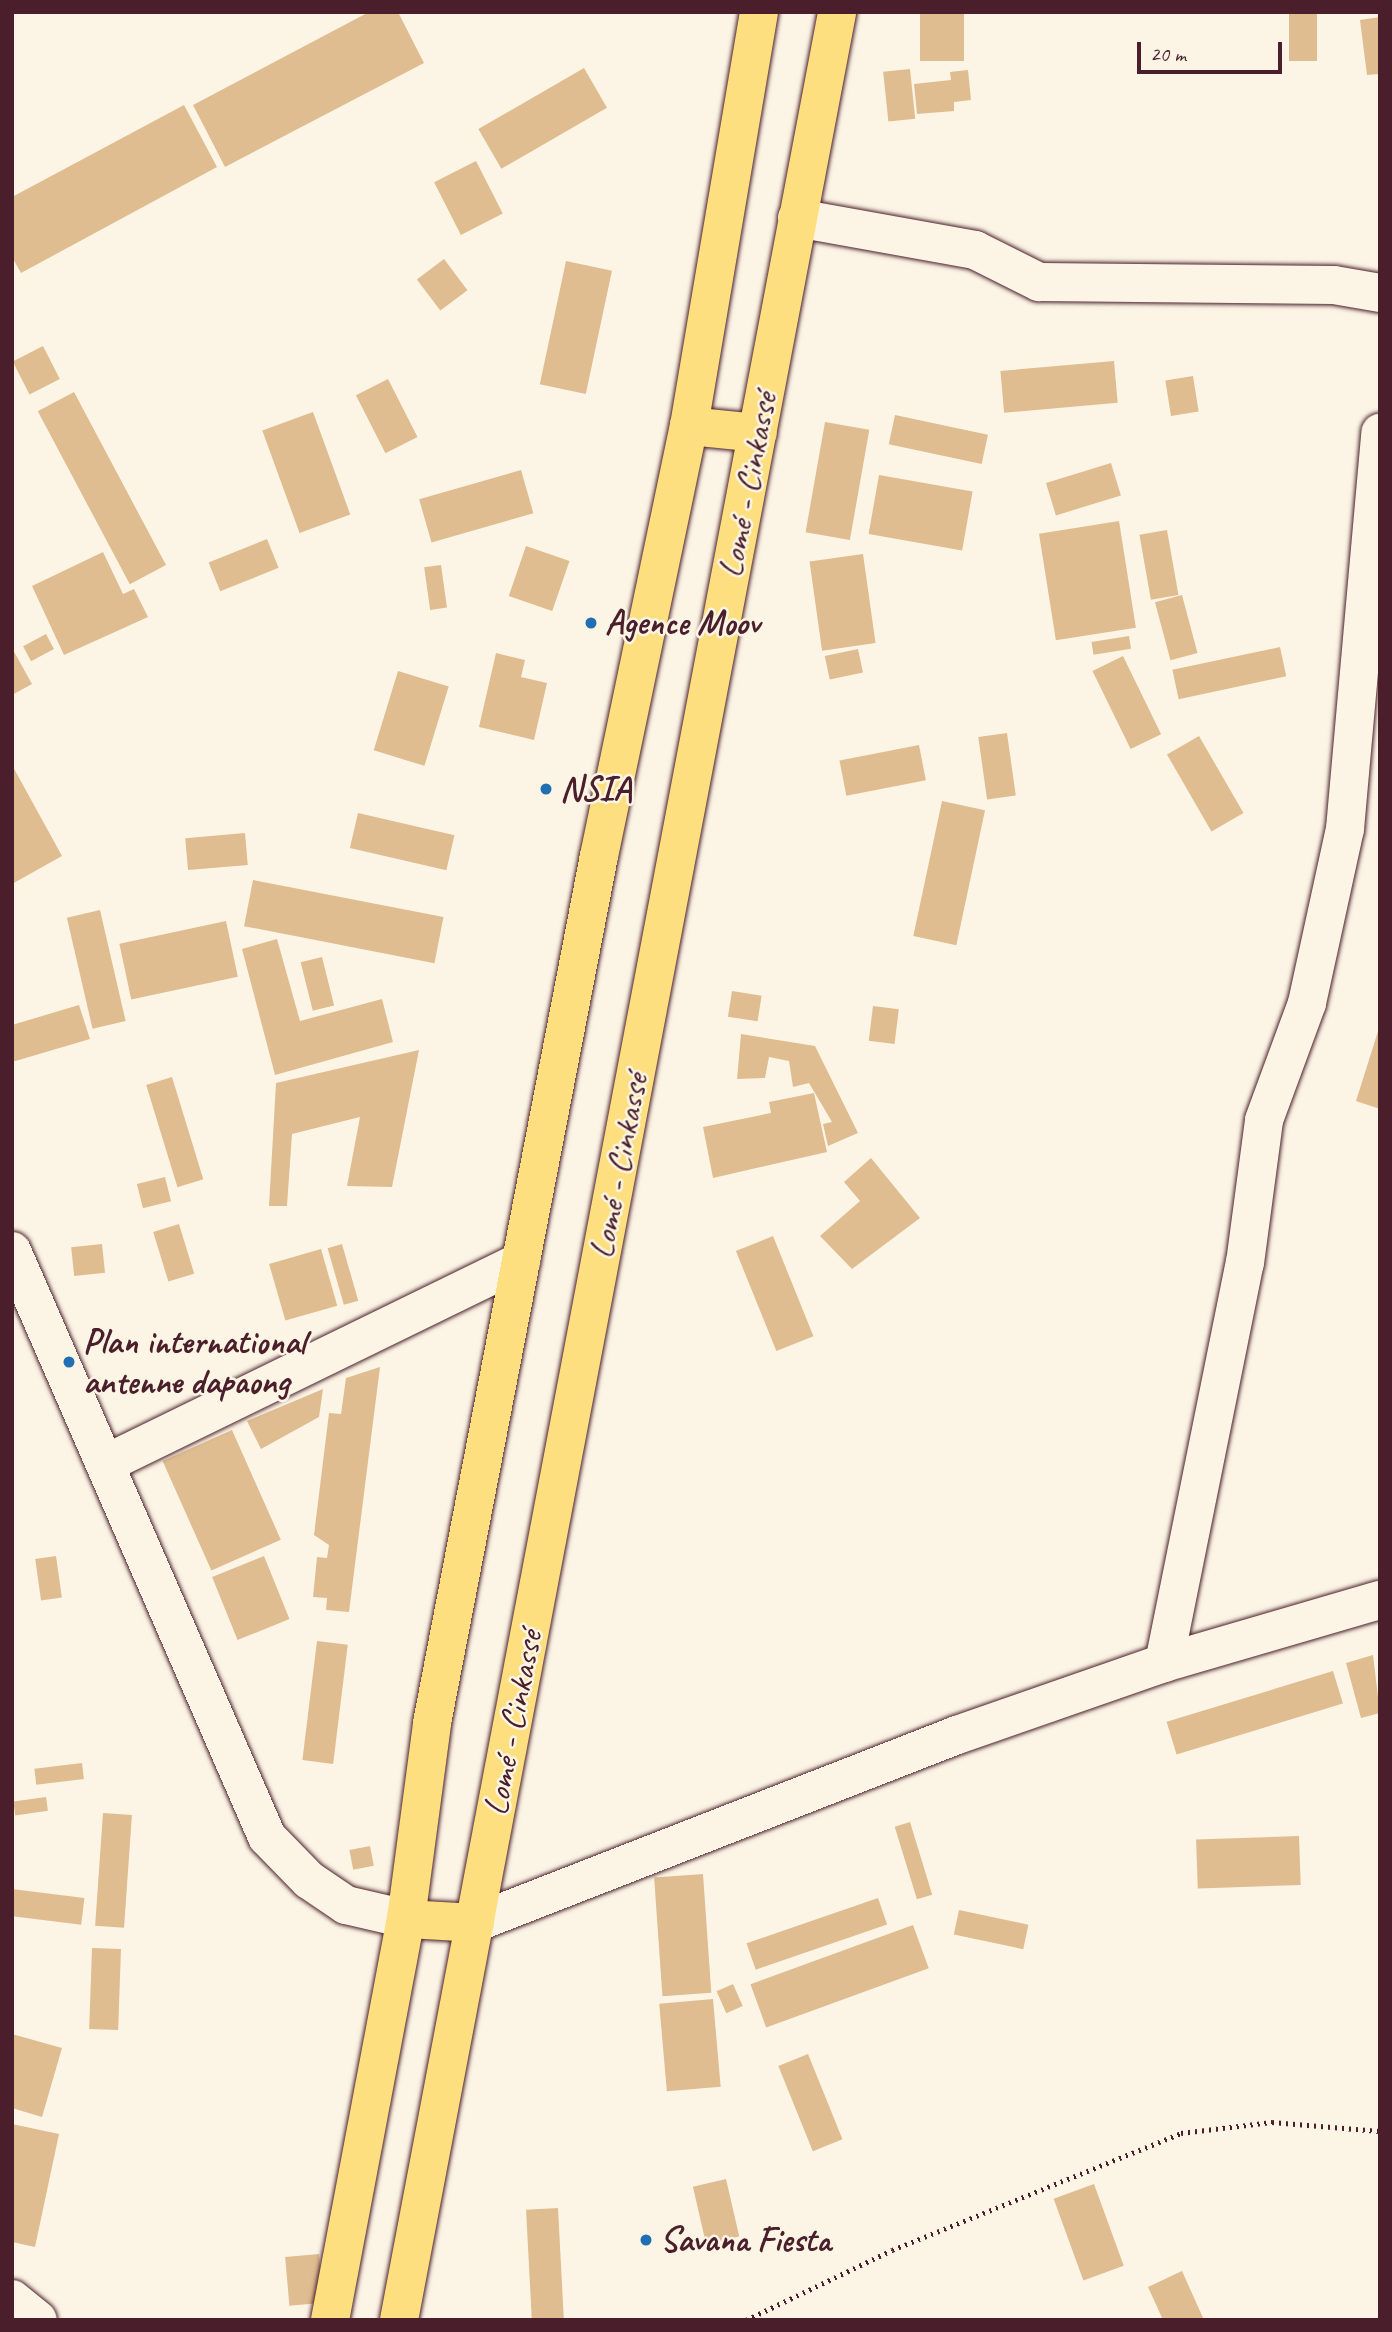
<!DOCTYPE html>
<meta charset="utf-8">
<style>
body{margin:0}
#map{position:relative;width:1392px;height:2332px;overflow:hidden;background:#fcf5e5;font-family:Caveat,sans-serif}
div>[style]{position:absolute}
.building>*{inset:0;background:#dfbd91;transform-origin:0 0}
.path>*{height:4.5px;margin-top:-2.25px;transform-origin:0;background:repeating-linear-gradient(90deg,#4a1f2b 0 2px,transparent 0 7px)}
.roads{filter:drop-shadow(0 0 2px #4a1f2b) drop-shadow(0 0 2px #4a1f2b)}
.street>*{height:38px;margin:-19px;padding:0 19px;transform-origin:19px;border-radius:19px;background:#fcf5e5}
.highway>*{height:38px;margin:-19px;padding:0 19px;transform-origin:19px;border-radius:19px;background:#fddf80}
.dots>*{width:19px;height:19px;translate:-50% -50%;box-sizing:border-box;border:4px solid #fcf5e5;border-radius:50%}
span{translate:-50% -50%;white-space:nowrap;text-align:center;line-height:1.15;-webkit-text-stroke:5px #fcf5e5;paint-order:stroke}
.street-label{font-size:35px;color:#4a1f2b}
.poi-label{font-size:35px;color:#4a1f2b;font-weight:700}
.left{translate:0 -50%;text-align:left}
.frame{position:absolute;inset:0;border:14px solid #4a1f2b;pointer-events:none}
.scale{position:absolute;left:1137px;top:42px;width:145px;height:32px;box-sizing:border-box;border:4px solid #4a1f2b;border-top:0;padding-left:9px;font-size:21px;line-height:24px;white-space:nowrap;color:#4a1f2b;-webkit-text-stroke:5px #fcf5e5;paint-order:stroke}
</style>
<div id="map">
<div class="building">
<i style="clip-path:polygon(369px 12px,398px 12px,424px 63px,225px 167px,193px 105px)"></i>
<i style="left:920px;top:12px;width:44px;height:49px"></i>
<i style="left:1289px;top:12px;width:28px;height:49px"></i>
<i style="clip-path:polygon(1380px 17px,1380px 74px,1367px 75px,1360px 20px)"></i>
<i style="left:584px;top:68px;width:46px;height:122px;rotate:60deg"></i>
<i style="left:910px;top:69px;width:50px;height:27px;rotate:84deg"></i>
<i style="clip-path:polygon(968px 70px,971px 100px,954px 102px,954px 111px,917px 114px,914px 84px,951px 80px,950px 72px)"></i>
<i style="clip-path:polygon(184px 105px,217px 167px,21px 273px,12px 257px,12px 197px)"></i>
<i style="left:476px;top:161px;width:59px;height:47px;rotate:63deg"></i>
<i style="left:444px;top:259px;width:39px;height:34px;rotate:53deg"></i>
<i style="left:566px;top:261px;width:47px;height:126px;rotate:12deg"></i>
<i style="left:43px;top:346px;width:37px;height:34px;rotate:63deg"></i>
<i style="left:1114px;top:361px;width:42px;height:114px;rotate:85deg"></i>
<i style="left:1193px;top:376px;width:36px;height:28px;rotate:81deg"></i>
<i style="left:388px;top:379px;width:65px;height:36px;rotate:63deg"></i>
<i style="left:74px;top:392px;width:196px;height:41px;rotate:62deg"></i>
<i style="left:313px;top:412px;width:109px;height:54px;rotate:70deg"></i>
<i style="left:895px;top:415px;width:95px;height:30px;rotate:12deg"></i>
<i style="left:825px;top:422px;width:45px;height:112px;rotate:10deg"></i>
<i style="left:1111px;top:463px;width:34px;height:68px;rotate:73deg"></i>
<i style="left:521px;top:470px;width:45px;height:106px;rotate:74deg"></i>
<i style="left:879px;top:475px;width:95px;height:60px;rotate:10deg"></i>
<i style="left:1119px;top:521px;width:108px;height:81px;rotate:81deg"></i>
<i style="left:1167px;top:530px;width:66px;height:28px;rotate:80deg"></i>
<i style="left:267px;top:539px;width:31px;height:63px;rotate:68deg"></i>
<i style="left:526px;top:546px;width:46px;height:53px;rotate:19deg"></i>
<i style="clip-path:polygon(103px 552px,123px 594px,134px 589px,148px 617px,64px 655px,32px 586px)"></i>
<i style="left:863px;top:554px;width:90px;height:54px;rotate:82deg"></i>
<i style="left:441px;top:565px;width:43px;height:17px;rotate:82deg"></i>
<i style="left:1182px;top:595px;width:60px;height:28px;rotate:75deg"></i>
<i style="left:46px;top:634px;width:17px;height:26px;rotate:62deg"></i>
<i style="left:1129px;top:636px;width:13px;height:38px;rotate:81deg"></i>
<i style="left:1280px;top:647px;width:30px;height:110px;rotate:78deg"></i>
<i style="clip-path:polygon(12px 648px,32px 684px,12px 695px)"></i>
<i style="left:858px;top:649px;width:24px;height:34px;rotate:78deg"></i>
<i style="clip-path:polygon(496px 653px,525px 660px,521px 677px,547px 683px,534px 740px,479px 727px)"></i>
<i style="left:1123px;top:656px;width:87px;height:34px;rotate:64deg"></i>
<i style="left:398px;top:671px;width:53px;height:83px;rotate:17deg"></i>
<i style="left:1007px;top:733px;width:63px;height:29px;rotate:82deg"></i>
<i style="left:1199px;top:736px;width:89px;height:37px;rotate:60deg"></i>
<i style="left:919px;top:745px;width:36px;height:81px;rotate:79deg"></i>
<i style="clip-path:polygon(12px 765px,62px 856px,12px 884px)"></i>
<i style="left:942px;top:801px;width:44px;height:138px;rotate:12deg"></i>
<i style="left:358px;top:813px;width:99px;height:36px;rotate:13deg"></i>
<i style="left:245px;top:833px;width:32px;height:60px;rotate:85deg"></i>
<i style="left:253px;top:880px;width:194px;height:47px;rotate:11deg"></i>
<i style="left:100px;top:910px;width:114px;height:34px;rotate:77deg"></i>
<i style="left:226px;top:921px;width:57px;height:109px;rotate:78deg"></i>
<i style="clip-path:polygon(277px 939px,300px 1021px,382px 999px,393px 1042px,275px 1075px,242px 949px)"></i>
<i style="left:322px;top:957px;width:50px;height:22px;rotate:76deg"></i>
<i style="left:732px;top:991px;width:30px;height:26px;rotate:9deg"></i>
<i style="clip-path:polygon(79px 1005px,90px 1039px,12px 1062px,12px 1025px)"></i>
<i style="left:873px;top:1006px;width:26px;height:35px;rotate:7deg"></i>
<i style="clip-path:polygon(1380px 1025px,1380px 1109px,1356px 1101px)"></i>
<i style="clip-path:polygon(741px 1034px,815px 1046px,858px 1133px,828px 1146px,823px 1124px,832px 1122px,809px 1083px,793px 1087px,789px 1061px,769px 1057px,765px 1078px,737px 1079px)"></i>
<i style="clip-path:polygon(419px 1050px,392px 1187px,347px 1186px,360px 1117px,292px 1134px,287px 1206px,269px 1206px,276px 1083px)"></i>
<i style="left:172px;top:1077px;width:107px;height:27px;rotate:73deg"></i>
<i style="clip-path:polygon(814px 1093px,827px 1152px,713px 1178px,703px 1127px,771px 1113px,769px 1102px)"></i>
<i style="clip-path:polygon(871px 1158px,920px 1218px,852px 1269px,820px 1236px,860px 1201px,844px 1182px)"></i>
<i style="left:165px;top:1177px;width:25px;height:29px;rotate:76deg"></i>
<i style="left:179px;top:1224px;width:52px;height:27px;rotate:73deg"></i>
<i style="left:773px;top:1236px;width:108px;height:40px;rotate:68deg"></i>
<i style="left:102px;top:1244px;width:29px;height:31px;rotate:84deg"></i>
<i style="left:342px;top:1244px;width:59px;height:15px;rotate:74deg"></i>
<i style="left:321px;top:1249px;width:59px;height:54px;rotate:74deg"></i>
<i style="clip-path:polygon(380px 1367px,349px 1612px,326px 1610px,327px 1598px,313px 1597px,317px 1557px,327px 1558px,329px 1545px,314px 1535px,329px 1413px,341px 1414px,346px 1378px)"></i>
<i style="clip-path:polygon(323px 1389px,319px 1417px,261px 1449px,247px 1421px)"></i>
<i style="left:232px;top:1430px;width:120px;height:76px;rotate:66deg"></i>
<i style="left:56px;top:1556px;width:42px;height:21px;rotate:82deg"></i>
<i style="left:264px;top:1556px;width:68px;height:56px;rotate:68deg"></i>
<i style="left:317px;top:1641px;width:31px;height:120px;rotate:7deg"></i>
<i style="clip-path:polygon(1373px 1655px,1380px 1713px,1361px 1718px,1346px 1663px)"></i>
<i style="left:1333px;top:1671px;width:34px;height:174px;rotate:73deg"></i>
<i style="left:82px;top:1763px;width:16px;height:48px;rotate:83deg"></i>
<i style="left:46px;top:1797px;width:14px;height:33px;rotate:82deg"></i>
<i style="left:103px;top:1813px;width:29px;height:113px;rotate:4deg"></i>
<i style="left:910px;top:1822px;width:76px;height:16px;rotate:73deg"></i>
<i style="left:1299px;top:1836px;width:49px;height:103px;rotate:88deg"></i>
<i style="left:370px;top:1846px;width:20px;height:21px;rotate:79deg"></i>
<i style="left:703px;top:1874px;width:119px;height:49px;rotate:86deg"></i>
<i style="left:12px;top:1889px;width:73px;height:27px;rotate:7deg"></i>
<i style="left:878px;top:1898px;width:28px;height:139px;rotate:71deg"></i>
<i style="left:959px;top:1910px;width:71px;height:25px;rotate:12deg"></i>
<i style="left:913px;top:1925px;width:46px;height:173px;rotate:70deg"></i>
<i style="left:92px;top:1948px;width:29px;height:81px;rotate:2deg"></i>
<i style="left:733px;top:1984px;width:24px;height:18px;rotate:66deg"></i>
<i style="left:713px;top:1999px;width:88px;height:54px;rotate:85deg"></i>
<i style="clip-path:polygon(12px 2034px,62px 2048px,42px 2117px,12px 2108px)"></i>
<i style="left:808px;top:2054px;width:92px;height:32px;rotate:68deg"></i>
<i style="clip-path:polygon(12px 2124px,59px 2134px,35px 2247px,12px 2242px)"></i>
<i style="left:726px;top:2179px;width:59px;height:34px;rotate:77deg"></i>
<i style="left:1094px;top:2184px;width:87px;height:43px;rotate:70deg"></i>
<i style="left:558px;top:2208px;width:111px;height:32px;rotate:87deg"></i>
<i style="left:319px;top:2254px;width:49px;height:34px;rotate:85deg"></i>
<i style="clip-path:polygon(1182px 2271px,1204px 2320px,1163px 2320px,1148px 2287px)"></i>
</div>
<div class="path">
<i style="left:746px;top:2320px;width:162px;rotate:-25.6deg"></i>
<i style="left:892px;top:2250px;width:312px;rotate:-22deg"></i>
<i style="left:1181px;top:2133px;width:92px;rotate:-6.9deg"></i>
<i style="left:1272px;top:2122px;width:108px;rotate:4.8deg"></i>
</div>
<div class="roads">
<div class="street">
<i style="left:797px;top:218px;width:181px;rotate:10.2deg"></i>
<i style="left:975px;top:250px;width:72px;rotate:26.6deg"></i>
<i style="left:1039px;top:282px;width:295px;rotate:0.6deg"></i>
<i style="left:1334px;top:285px;width:47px;rotate:9.9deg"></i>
<i style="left:12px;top:1251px;width:639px;rotate:66.48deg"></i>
<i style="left:267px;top:1837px;width:60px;rotate:45.7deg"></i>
<i style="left:309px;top:1880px;width:45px;rotate:34deg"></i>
<i style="left:346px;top:1905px;width:62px;rotate:13.1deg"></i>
<i style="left:105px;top:1464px;width:463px;rotate:-26deg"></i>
<i style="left:1164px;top:1663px;width:408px;rotate:-78.6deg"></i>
<i style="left:1245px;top:1263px;width:144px;rotate:-82.4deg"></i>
<i style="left:1264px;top:1120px;width:125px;rotate:-69.8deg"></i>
<i style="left:1307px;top:1003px;width:178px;rotate:-77.7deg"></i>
<i style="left:1345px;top:829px;width:398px;rotate:-84.9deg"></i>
<i style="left:475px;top:1923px;width:517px;rotate:-21.31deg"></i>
<i style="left:957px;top:1735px;width:219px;rotate:-19.2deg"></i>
<i style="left:1164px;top:1663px;width:225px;rotate:-16.3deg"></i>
<i style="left:12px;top:2299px;width:33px;rotate:39deg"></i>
</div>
<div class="highway">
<i style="left:689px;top:426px;width:69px;rotate:5.8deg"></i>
<i style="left:406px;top:1919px;width:69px;rotate:3.3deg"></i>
<i style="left:330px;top:2320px;width:408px;rotate:-79.3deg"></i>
<i style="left:406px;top:1919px;width:198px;rotate:-82.4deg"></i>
<i style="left:432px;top:1723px;width:883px;rotate:-79.1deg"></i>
<i style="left:599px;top:856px;width:439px;rotate:-78.2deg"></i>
<i style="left:689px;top:426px;width:420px;rotate:-80.4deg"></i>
<i style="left:399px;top:2320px;width:2349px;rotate:-79.25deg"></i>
</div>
</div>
<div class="dots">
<i style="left:591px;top:623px;background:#1f6fb2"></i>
<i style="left:546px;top:789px;background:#1f6fb2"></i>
<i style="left:69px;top:1362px;background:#1f6fb2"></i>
<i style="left:646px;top:2240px;background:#1f6fb2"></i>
</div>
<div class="street-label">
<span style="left:748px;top:485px;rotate:-79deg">Lomé - Cinkassé</span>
<span style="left:619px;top:1166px;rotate:-79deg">Lomé - Cinkassé</span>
<span style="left:513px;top:1723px;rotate:-79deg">Lomé - Cinkassé</span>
</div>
<div class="poi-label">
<span class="left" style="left:605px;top:623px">Agence Moov</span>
<span class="left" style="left:560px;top:789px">NSIA</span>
<span class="left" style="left:83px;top:1362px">Plan international<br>antenne dapaong</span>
<span class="left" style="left:660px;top:2240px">Savana Fiesta</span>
</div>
<div class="frame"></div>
<div class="scale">20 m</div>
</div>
